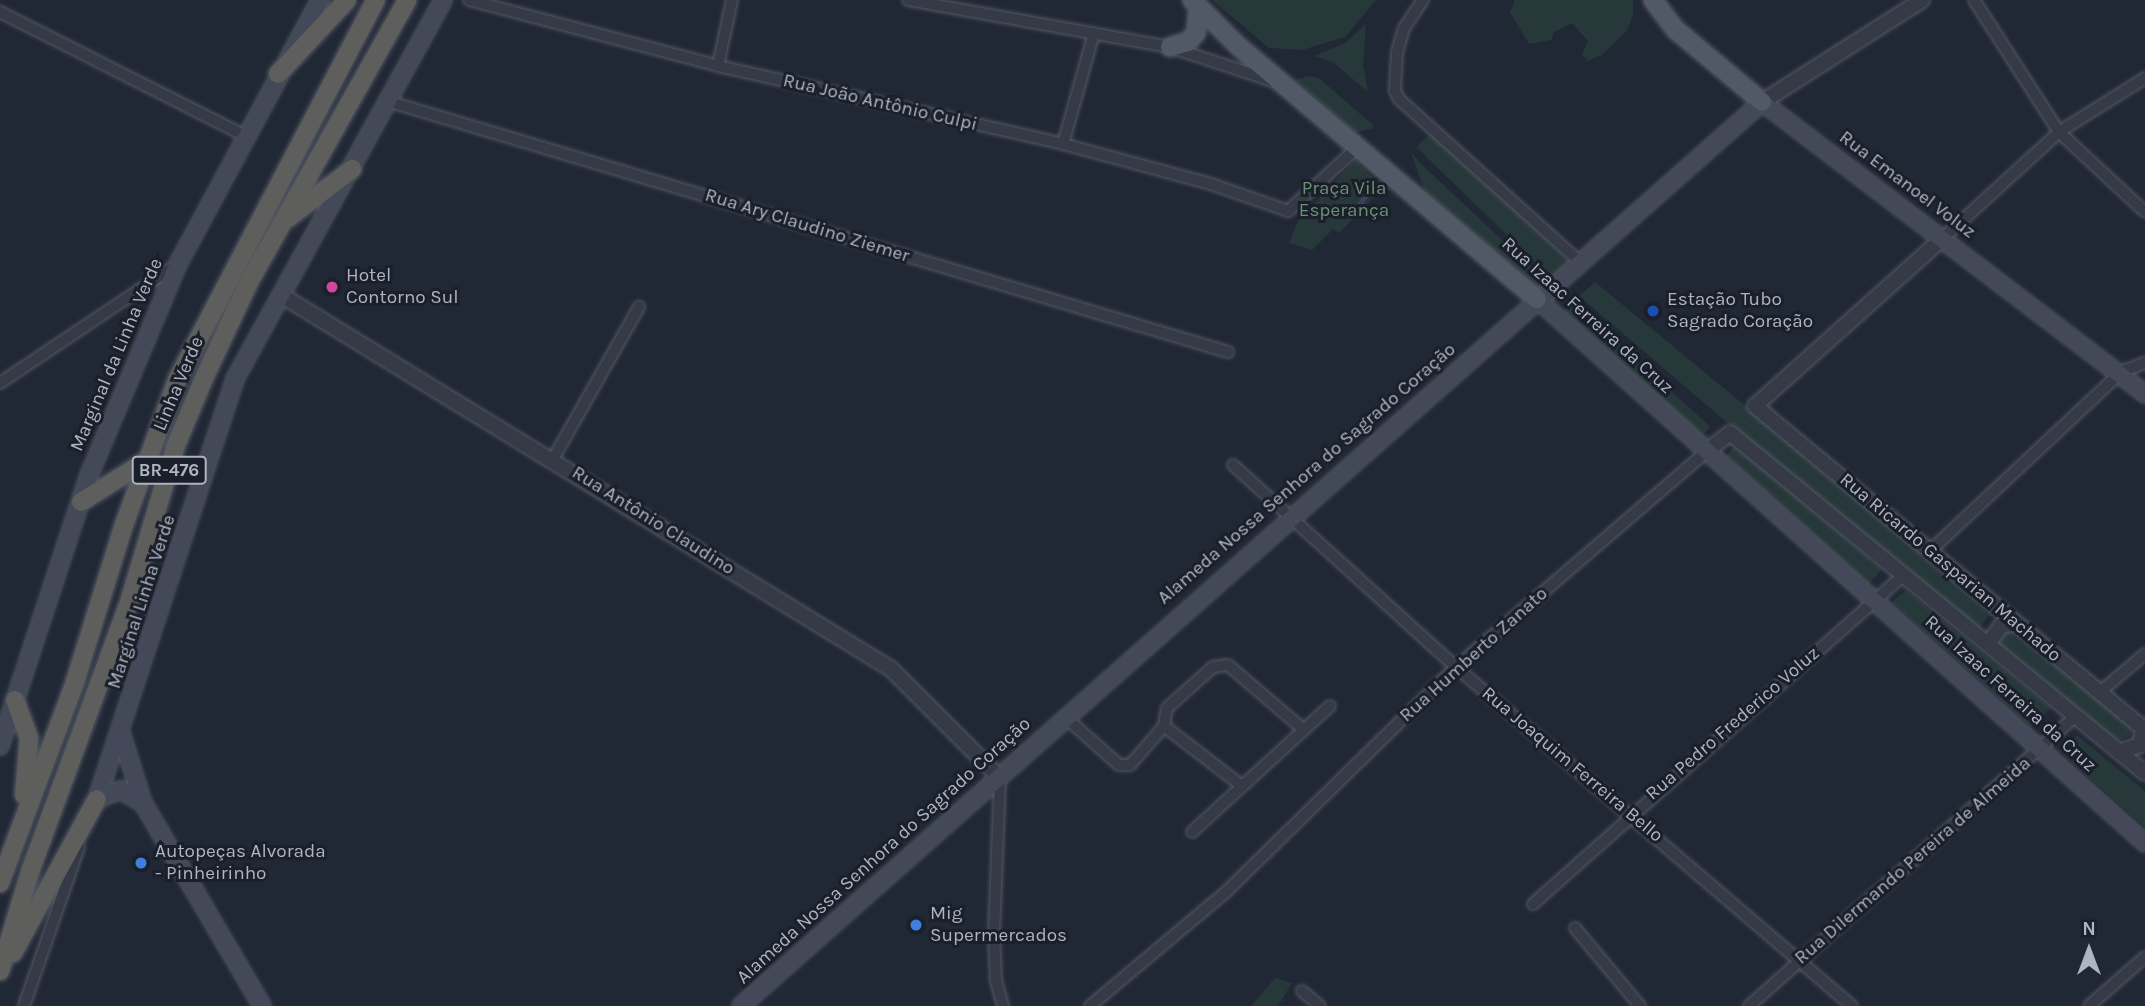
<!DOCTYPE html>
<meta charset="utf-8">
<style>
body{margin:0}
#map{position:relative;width:2145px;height:1006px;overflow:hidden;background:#212835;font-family:Karla,sans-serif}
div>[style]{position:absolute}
.green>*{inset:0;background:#27383a;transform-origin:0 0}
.stream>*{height:4.5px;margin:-2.25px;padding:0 2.25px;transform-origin:2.25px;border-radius:2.25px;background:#38445d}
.roads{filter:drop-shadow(0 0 2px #525763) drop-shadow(0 0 2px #525763)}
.minor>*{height:10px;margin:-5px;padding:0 5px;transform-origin:5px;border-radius:5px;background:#353a46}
.tertiary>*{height:14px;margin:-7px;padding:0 7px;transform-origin:7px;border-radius:7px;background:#353a46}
.secondary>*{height:16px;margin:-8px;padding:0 8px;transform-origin:8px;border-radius:8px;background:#434958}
.primary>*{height:18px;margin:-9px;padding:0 9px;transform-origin:9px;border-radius:9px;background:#525966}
.trunk>*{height:18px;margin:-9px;padding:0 9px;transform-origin:9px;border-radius:9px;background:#5e5e5c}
.dots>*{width:19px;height:19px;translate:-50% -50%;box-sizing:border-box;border:4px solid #1a1f2a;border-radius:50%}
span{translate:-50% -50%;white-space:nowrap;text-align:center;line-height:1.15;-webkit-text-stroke:6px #1a1f2a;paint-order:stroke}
.shield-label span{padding:2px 5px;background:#1a1f2a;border:2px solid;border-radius:5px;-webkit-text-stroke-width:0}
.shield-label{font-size:18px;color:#afb4c2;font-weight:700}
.street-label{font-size:19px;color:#afb4c2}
.park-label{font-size:19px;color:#699176}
.poi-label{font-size:19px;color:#afb4c2}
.left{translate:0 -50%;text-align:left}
.north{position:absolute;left:2054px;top:915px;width:70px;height:70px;-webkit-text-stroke:5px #1a1f2a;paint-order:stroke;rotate:0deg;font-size:19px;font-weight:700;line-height:28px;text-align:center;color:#afb4c2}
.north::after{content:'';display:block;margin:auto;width:24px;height:32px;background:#afb4c2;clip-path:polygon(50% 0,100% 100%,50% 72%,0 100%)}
</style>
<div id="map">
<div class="green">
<i style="clip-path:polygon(1212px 0,1376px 0,1345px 37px,1302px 50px,1269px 48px)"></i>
<i style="clip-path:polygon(1515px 0,1633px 0,1633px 15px,1627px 30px,1603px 54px,1588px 61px,1582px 54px,1588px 41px,1572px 23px,1554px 32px,1551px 40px,1529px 44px,1510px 12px)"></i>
<i style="clip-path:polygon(1366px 24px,1363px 65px,1368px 92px,1334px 63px,1315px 56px,1345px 43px)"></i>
<i style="clip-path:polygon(1308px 76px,1319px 78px,1374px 126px,1371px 129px,1355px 132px,1295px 80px)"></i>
<i style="left:1433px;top:130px;width:192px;height:24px;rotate:44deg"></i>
<i style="clip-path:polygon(1411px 152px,1421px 164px,1547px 282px,1536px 292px,1426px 195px)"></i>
<i style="clip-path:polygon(1355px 160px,1383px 188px,1339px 233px,1333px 229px,1312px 250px,1289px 243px,1298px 221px)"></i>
<i style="clip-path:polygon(1595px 282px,2000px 616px,1988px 616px,1978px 630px,1723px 419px,1579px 296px)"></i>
<i style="left:1572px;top:302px;width:186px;height:14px;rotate:42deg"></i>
<i style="clip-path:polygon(1736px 445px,1882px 569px,1868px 585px,1726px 456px)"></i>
<i style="clip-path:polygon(1906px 590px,2051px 708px,2031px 727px,1892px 602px)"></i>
<i style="clip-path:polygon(2007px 631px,2017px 631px,2132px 726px,2130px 736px,2116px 741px,1998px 643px)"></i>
<i style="clip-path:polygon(2077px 735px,2145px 791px,2145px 827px,2060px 751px)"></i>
<i style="clip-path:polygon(1275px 978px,1292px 983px,1278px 1006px,1251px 1006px)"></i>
</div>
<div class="stream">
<i style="left:1358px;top:206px;width:26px;rotate:-54deg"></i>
</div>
<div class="roads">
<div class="minor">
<i style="left:469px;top:0;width:258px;rotate:14.8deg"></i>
<i style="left:718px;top:66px;width:354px;rotate:12.7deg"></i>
<i style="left:1063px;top:144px;width:153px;rotate:15.1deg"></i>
<i style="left:1211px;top:184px;width:82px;rotate:19.3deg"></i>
<i style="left:1288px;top:211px;width:96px;rotate:-42.5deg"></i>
<i style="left:908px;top:0;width:266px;rotate:10.2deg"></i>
<i style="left:1170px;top:47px;width:108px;rotate:18.3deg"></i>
<i style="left:1423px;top:0;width:34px;rotate:124deg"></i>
<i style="left:1404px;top:28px;width:25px;rotate:106deg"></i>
<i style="left:1397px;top:52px;width:39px;rotate:93deg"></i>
<i style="left:1395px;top:91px;width:9px;rotate:63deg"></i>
<i style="left:1399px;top:99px;width:244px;rotate:42deg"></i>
<i style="left:1974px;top:0;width:157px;rotate:57.2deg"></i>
<i style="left:2059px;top:132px;width:117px;rotate:42.9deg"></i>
<i style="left:0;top:12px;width:275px;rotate:26.8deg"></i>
<i style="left:718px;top:66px;width:67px;rotate:-78deg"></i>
<i style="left:387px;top:101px;width:878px;rotate:16.62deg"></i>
<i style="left:1063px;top:144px;width:115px;rotate:-74.4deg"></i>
<i style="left:1943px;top:238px;width:157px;rotate:-42.4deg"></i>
<i style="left:2059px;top:132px;width:102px;rotate:-32.1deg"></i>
<i style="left:0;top:383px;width:214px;rotate:-33.8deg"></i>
<i style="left:553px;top:459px;width:175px;rotate:-60.5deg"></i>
<i style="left:1233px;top:465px;width:301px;rotate:42.2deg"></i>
<i style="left:1456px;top:667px;width:521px;rotate:40.57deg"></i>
<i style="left:1930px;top:551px;width:262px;rotate:-43.1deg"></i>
<i style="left:2121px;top:372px;width:26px;rotate:-21deg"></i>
<i style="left:2100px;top:692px;width:59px;rotate:-40.2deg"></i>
<i style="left:1065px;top:717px;width:72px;rotate:41.6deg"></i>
<i style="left:1119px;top:765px;width:11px"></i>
<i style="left:1130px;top:765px;width:52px;rotate:-48.9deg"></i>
<i style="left:1164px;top:726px;width:18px;rotate:-81deg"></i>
<i style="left:1167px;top:708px;width:62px;rotate:-41.7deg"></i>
<i style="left:1213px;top:667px;width:15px;rotate:-8deg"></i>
<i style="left:1228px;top:665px;width:100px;rotate:40.5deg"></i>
<i style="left:1164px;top:726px;width:98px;rotate:37.6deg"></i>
<i style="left:1000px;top:778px;width:156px;rotate:92.2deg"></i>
<i style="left:994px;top:934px;width:47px;rotate:87.6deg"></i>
<i style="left:996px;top:981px;width:26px;rotate:74deg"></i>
<i style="left:1192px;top:832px;width:187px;rotate:-42.4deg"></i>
<i style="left:1533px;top:904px;width:496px;rotate:-41.6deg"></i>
<i style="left:1575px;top:928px;width:102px;rotate:50.2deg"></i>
<i style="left:1302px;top:991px;width:23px;rotate:40deg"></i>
<i style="left:24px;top:1006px;width:168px;rotate:-70.9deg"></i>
<i style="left:1090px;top:1006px;width:180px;rotate:-40deg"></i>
<i style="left:1228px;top:890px;width:319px;rotate:-44.4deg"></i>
<i style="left:1456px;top:667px;width:331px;rotate:-40.7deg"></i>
<i style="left:1749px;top:1006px;width:437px;rotate:-41.6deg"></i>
<i style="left:2089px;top:1006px;width:74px;rotate:-41.2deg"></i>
</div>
<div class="tertiary">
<i style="left:1762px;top:102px;width:190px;rotate:-32.5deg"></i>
<i style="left:1943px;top:238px;width:252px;rotate:138.2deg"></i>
<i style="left:1755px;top:406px;width:507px;rotate:39.72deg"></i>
<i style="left:281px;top:295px;width:716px;rotate:31.51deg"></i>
<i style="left:891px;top:669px;width:154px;rotate:45deg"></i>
<i style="left:1707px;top:451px;width:29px;rotate:-38deg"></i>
<i style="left:1730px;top:433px;width:536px;rotate:39.33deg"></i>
<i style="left:1988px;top:644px;width:24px;rotate:-54deg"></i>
<i style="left:2002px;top:625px;width:16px;rotate:-4deg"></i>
<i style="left:2119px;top:752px;width:22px;rotate:-18deg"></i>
<i style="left:2140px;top:745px;width:16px;rotate:-79deg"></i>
</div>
<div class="secondary">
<i style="left:1537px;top:299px;width:816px;rotate:41.82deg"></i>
<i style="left:121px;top:733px;width:73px;rotate:72.6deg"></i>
<i style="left:143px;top:803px;width:235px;rotate:59.6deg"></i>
<i style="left:0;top:746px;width:287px;rotate:-71.8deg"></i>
<i style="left:90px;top:473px;width:227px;rotate:-67.2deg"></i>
<i style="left:178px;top:264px;width:300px;rotate:-61.7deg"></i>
<i style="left:97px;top:799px;width:444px;rotate:-71.8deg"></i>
<i style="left:236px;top:377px;width:430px;rotate:-61.2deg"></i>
<i style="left:97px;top:799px;width:26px;rotate:-21deg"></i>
<i style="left:121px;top:790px;width:26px;rotate:31deg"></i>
<i style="left:741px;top:1006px;width:1364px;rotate:-41.52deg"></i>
<i style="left:1762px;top:102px;width:482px;rotate:37.3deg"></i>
</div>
<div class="primary">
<i style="left:1192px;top:0;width:64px;rotate:45deg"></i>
<i style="left:1237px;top:45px;width:393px;rotate:40.3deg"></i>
<i style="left:1653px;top:0;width:38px;rotate:53deg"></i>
<i style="left:1676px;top:30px;width:112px;rotate:39.9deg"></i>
<i style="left:1170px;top:47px;width:19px;rotate:-16deg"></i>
<i style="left:1188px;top:42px;width:12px;rotate:-48deg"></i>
<i style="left:1196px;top:33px;width:25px;rotate:-85deg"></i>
</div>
<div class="trunk">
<i style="left:278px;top:74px;width:101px;rotate:-47deg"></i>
<i style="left:288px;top:218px;width:81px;rotate:-37.4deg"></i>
<i style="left:81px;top:502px;width:77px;rotate:-32.2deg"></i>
<i style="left:15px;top:700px;width:40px;rotate:69.8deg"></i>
<i style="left:29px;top:738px;width:57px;rotate:95deg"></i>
<i style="left:0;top:883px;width:215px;rotate:-69.5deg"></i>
<i style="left:75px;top:682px;width:164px;rotate:-72.7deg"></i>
<i style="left:124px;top:525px;width:154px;rotate:-69.9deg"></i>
<i style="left:177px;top:380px;width:429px;rotate:-62.4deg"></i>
<i style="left:13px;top:953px;width:175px;rotate:-61.4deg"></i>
<i style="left:0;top:971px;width:107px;rotate:-73.1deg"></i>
<i style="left:31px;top:869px;width:280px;rotate:-69.8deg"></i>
<i style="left:128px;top:606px;width:168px;rotate:-73.4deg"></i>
<i style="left:176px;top:445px;width:75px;rotate:-67.2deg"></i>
<i style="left:205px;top:376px;width:104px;rotate:-64.9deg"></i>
<i style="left:249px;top:282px;width:323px;rotate:-60.7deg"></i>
</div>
</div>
<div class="dots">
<i style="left:332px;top:287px;background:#d1479c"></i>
<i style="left:1653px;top:311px;background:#1a4fb4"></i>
<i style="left:141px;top:863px;background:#3f7fe0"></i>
<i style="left:916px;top:925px;background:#3f7fe0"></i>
</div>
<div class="shield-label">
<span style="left:169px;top:470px">BR-476</span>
</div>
<div class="street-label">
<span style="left:880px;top:103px;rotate:13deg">Rua João Antônio Culpi</span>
<span style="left:1907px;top:185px;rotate:37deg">Rua Emanoel Voluz</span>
<span style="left:807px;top:226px;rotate:17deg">Rua Ary Claudino Ziemer</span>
<span style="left:1587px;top:316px;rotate:42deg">Rua Izaac Ferreira da Cruz</span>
<span style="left:117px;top:355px;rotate:-67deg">Marginal da Linha Verde</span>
<span style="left:179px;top:384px;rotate:-67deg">Linha Verde</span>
<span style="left:1307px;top:474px;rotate:-41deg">Alameda Nossa Senhora do Sagrado Coração</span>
<span style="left:653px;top:521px;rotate:32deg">Rua Antônio Claudino</span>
<span style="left:1950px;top:568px;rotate:40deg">Rua Ricardo Gasparian Machado</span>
<span style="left:142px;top:602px;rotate:-72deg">Marginal Linha Verde</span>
<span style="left:1474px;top:655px;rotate:-42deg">Rua Humberto Zanato</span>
<span style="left:2010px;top:694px;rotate:42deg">Rua Izaac Ferreira da Cruz</span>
<span style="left:1733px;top:724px;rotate:-41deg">Rua Pedro Frederico Voluz</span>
<span style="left:1572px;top:765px;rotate:40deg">Rua Joaquim Ferreira Bello</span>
<span style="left:884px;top:851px;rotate:-42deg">Alameda Nossa Senhora do Sagrado Coração</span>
<span style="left:1913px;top:861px;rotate:-41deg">Rua Dilermando Pereira de Almeida</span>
</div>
<div class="park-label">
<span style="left:1344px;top:200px">Praça Vila<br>Esperança</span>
</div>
<div class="poi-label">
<span class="left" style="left:346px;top:287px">Hotel<br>Contorno Sul</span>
<span class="left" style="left:1667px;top:311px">Estação Tubo<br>Sagrado Coração</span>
<span class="left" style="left:155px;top:863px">Autopeças Alvorada<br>- Pinheirinho</span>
<span class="left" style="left:930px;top:925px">Mig<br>Supermercados</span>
</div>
<div class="north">N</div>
</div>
